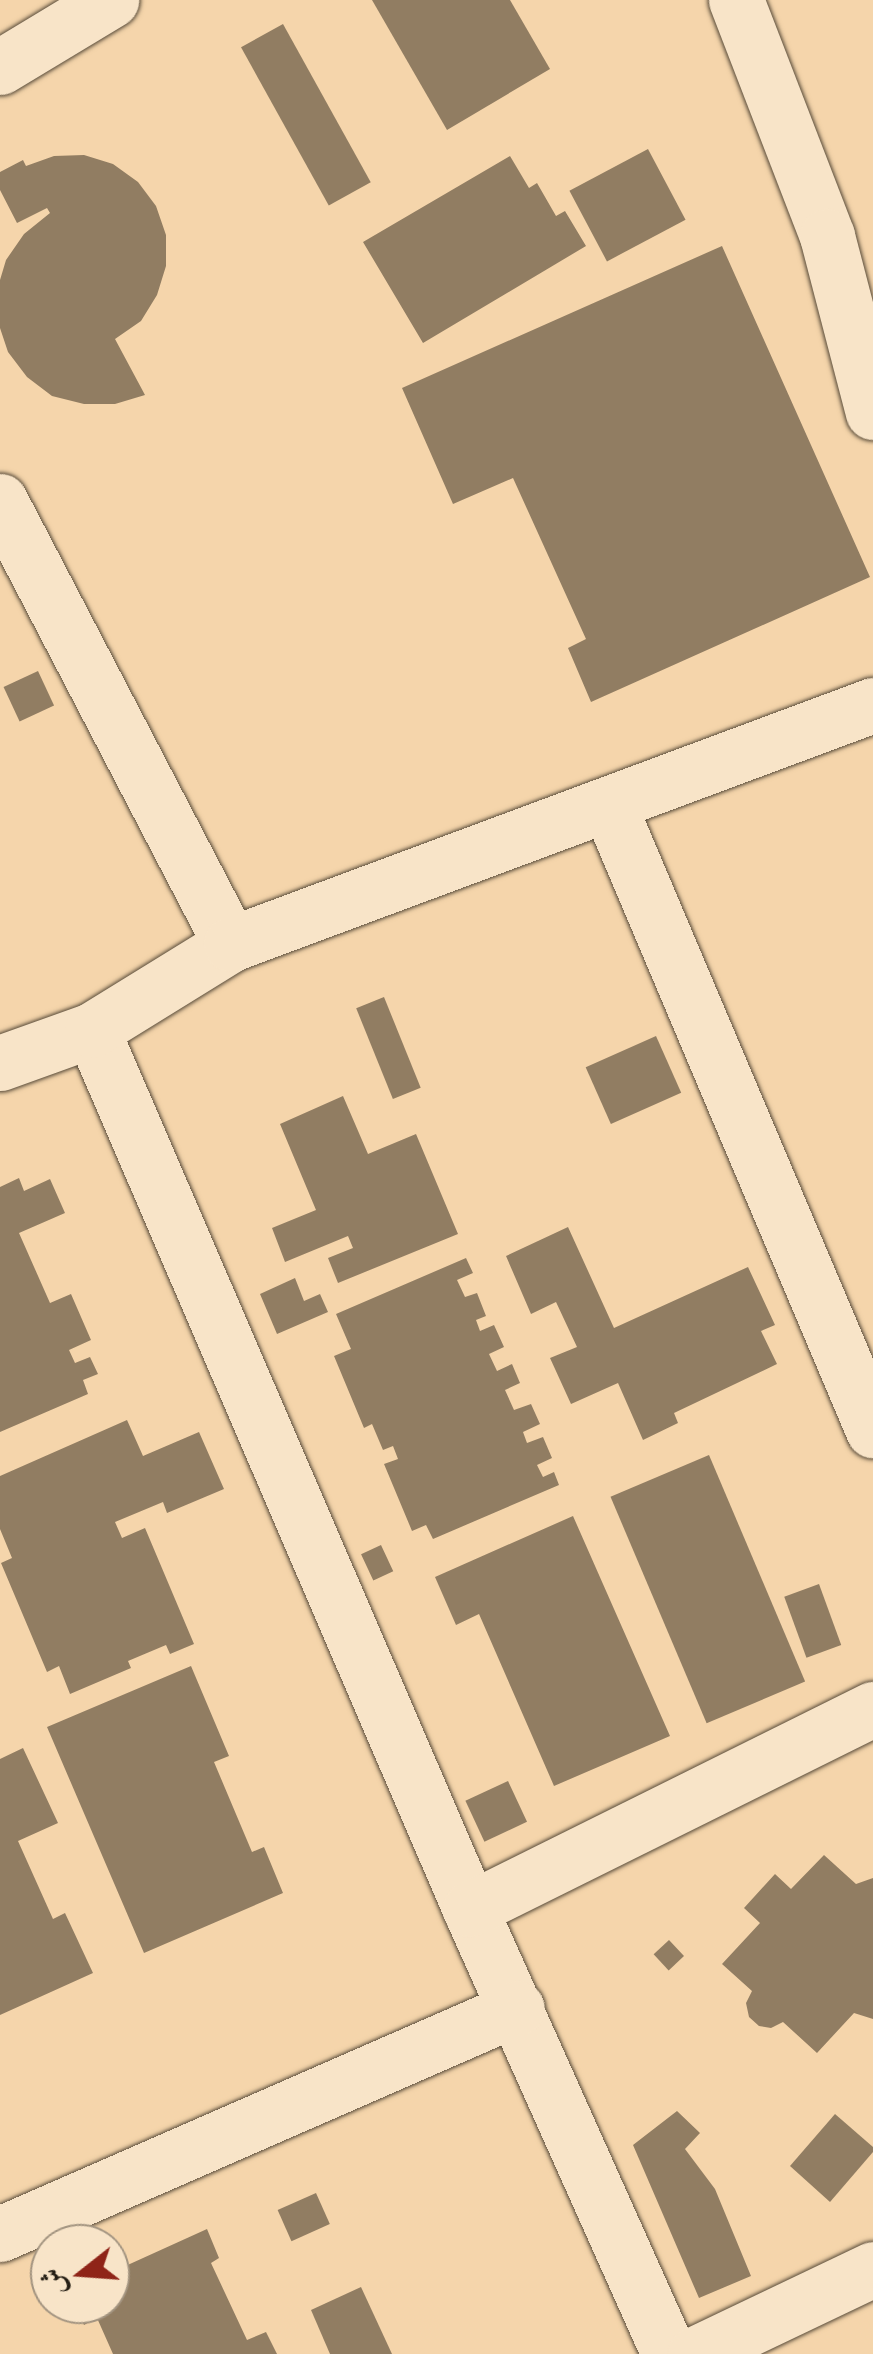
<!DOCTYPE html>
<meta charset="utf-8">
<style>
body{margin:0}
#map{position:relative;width:873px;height:2354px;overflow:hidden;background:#f5d5ab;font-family:"IM FELL French Canon",Amiri,serif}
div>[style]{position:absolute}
.building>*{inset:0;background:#917d62;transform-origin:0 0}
.roads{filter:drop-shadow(0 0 2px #584b39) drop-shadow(0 0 2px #584b39)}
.minor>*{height:55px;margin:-27.5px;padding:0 27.5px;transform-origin:27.5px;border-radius:27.5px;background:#f8e4c8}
span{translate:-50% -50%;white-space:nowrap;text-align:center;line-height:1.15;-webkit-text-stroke:8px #f8e4c8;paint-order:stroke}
.north{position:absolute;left:30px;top:2224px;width:100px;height:100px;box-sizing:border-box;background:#f8e4c8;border:2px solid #a39480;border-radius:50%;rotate:253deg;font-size:28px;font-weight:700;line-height:40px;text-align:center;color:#241d13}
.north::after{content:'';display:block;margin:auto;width:35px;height:45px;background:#8f2418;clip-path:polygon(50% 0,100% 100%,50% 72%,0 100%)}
</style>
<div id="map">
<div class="building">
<i style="clip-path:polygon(372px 0,510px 0,550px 69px,447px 130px)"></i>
<i style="left:283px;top:24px;width:181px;height:48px;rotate:61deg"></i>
<i style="left:648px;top:149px;width:80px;height:89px;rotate:62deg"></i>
<i style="clip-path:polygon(84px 155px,113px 164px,138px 182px,156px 206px,166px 235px,166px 266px,157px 295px,141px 321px,115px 339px,145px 395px,115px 404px,84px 404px,52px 396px,27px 377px,8px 352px,0 328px,0 280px,6px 260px,24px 234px,50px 213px,47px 208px,17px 223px,0 190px,0 172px,23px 160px,26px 166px,54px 156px)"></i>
<i style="clip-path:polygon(510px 156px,529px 188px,537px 183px,556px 216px,565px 211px,586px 246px,423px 343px,363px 242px)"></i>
<i style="clip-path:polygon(722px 246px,870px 577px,591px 702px,568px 648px,586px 639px,513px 478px,453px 504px,402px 388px)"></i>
<i style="left:38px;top:671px;width:38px;height:38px;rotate:65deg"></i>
<i style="left:384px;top:997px;width:98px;height:30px;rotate:68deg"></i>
<i style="left:656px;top:1036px;width:62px;height:77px;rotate:66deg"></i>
<i style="clip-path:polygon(343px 1096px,368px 1154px,416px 1134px,458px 1234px,338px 1283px,328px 1258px,353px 1248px,348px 1236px,285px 1262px,272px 1228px,316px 1210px,280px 1124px)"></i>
<i style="clip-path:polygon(19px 1178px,24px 1191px,50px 1179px,65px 1213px,19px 1233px,50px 1303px,71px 1294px,91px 1340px,69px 1350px,75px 1363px,90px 1357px,98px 1374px,83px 1380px,88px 1394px,0 1432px,0 1187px)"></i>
<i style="clip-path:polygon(568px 1227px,614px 1328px,748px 1267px,775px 1325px,761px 1331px,777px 1364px,674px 1413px,678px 1423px,643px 1440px,618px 1383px,571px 1404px,550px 1358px,577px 1347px,556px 1302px,531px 1314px,506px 1256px)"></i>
<i style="clip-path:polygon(466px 1258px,473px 1273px,457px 1280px,465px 1297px,477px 1293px,486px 1316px,476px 1320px,480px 1331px,494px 1325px,504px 1347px,489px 1354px,497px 1371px,512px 1364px,520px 1383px,505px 1390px,514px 1410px,531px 1404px,540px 1424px,523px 1432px,527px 1443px,543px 1437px,552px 1458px,537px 1465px,543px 1477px,554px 1472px,559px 1485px,433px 1539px,426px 1525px,412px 1531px,384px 1464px,398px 1459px,393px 1446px,383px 1450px,372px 1424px,364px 1428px,334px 1356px,351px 1349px,336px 1314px)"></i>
<i style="clip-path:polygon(295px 1278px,304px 1301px,320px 1294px,328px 1312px,277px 1334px,260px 1294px)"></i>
<i style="clip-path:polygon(127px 1420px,143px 1456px,199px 1432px,224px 1489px,167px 1513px,163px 1502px,115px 1522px,122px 1538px,145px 1528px,194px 1644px,170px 1654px,166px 1645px,128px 1661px,131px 1668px,70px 1694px,59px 1666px,47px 1672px,1px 1563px,12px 1558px,0 1529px,0 1476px)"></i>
<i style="left:709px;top:1455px;width:246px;height:107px;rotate:67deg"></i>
<i style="clip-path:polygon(573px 1516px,670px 1736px,554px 1786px,479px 1614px,456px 1625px,435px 1577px)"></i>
<i style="left:381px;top:1545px;width:29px;height:22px;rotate:65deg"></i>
<i style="left:819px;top:1584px;width:65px;height:37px;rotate:70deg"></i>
<i style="clip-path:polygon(191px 1666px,229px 1756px,214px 1762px,252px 1852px,264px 1847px,283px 1893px,144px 1953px,47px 1727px)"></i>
<i style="clip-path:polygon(23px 1748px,58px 1823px,18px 1841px,53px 1919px,65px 1913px,93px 1973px,0 2015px,0 1759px)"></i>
<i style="left:508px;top:1781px;width:45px;height:47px;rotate:65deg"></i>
<i style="clip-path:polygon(824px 1855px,856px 1884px,873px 1878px,873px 2019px,854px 2013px,817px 2053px,783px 2022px,771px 2028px,759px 2026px,749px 2017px,746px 2003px,752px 1991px,722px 1964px,760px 1923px,744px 1908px,775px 1874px,791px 1889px)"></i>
<i style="left:669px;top:1940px;width:22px;height:21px;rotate:47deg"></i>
<i style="clip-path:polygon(677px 2111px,700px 2133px,685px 2149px,715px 2189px,751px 2276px,699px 2298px,633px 2145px)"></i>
<i style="clip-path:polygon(835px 2114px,873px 2147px,873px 2152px,830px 2202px,790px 2166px)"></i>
<i style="left:316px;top:2193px;width:34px;height:42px;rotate:66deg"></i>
<i style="clip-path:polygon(207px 2229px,219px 2258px,211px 2263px,247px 2340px,266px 2332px,277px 2354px,113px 2354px,97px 2318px,84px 2325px,74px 2304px,110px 2304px,110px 2273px)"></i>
<i style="clip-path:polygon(361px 2287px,392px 2354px,330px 2354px,311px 2310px)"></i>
</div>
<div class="roads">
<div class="minor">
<i style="left:736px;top:0;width:253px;rotate:68.9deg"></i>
<i style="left:827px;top:236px;width:182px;rotate:75.4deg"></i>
<i style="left:0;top:67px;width:130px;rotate:-31.1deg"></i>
<i style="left:0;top:501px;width:500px;rotate:62.5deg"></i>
<i style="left:609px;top:806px;width:678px;rotate:67.07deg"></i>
<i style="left:92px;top:1030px;width:957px;rotate:66.73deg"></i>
<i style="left:470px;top:1909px;width:487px;rotate:65.9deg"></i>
<i style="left:0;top:1063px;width:98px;rotate:-19.7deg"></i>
<i style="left:92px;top:1030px;width:163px;rotate:-31.7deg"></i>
<i style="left:231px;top:944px;width:685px;rotate:-20.42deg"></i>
<i style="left:470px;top:1909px;width:450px;rotate:-26.4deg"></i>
<i style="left:0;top:2234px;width:564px;rotate:-23.61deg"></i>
<i style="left:695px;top:2354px;width:197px;rotate:-25.5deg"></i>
</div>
</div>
<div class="north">ش</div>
</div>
